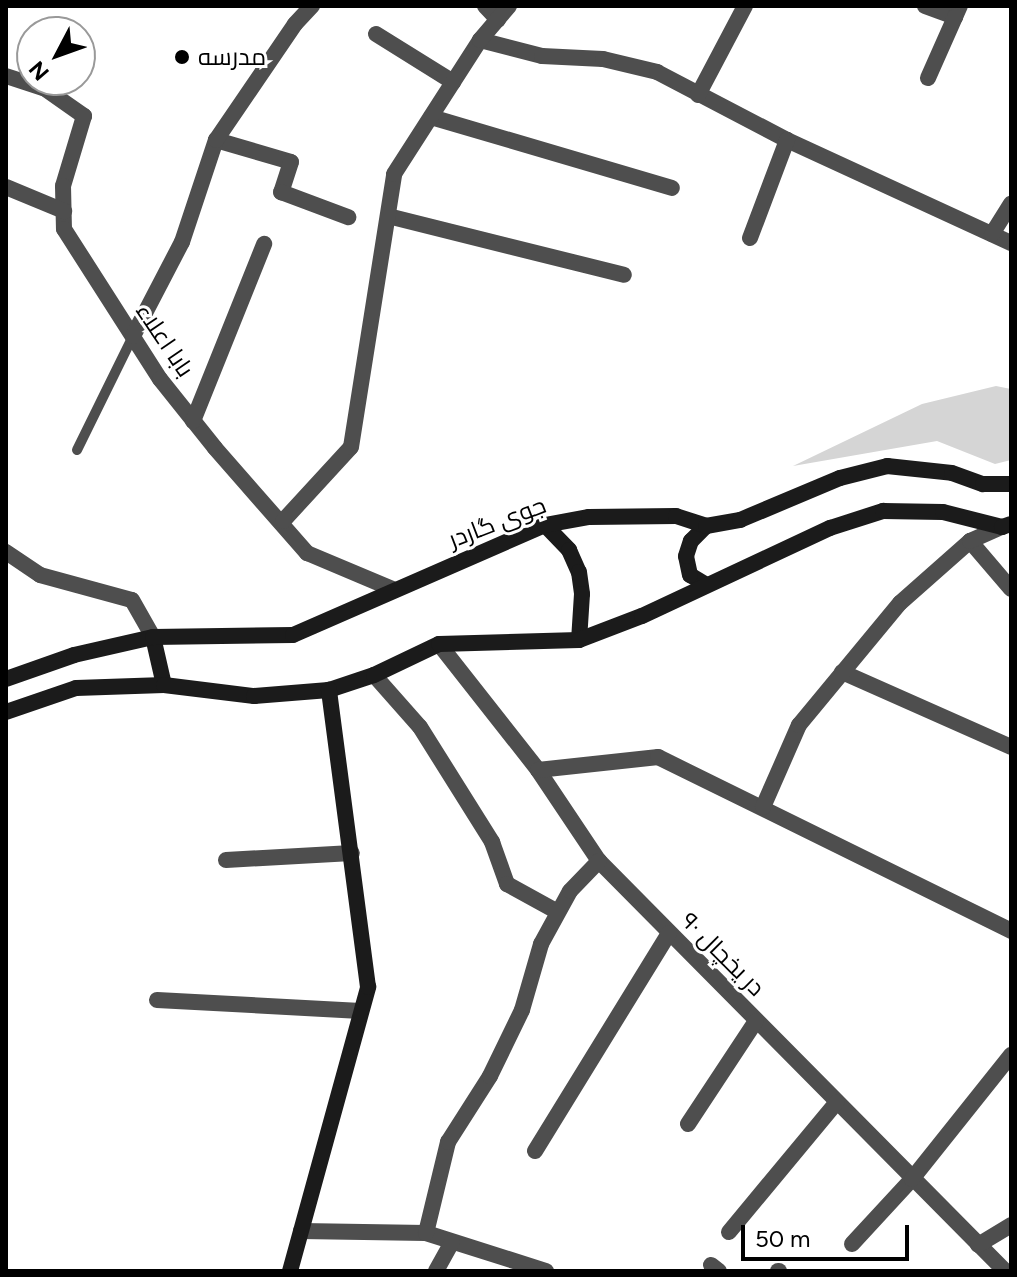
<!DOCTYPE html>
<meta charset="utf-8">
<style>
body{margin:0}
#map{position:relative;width:1017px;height:1277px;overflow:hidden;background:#fff;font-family:Figtree,Cairo,sans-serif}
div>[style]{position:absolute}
.green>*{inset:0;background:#d5d5d5}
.lane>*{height:10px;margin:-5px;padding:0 5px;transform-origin:5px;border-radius:5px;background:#4e4e4e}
.street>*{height:16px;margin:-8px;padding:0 8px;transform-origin:8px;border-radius:8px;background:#4e4e4e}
.secondary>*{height:16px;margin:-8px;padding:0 8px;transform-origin:8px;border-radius:8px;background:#1b1b1b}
.dots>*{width:22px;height:22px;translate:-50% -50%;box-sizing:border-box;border:4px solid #fff;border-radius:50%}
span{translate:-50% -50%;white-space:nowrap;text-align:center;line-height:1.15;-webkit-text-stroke:6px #fff;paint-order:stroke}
.poi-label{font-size:24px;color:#000}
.left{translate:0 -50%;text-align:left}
.street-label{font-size:24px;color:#000}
.frame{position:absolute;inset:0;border:8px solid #000;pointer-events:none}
.north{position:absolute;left:16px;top:16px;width:80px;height:80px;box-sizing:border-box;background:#fff;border:2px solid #999;border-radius:50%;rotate:229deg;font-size:22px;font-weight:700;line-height:32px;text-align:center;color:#000}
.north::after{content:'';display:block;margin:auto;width:28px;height:36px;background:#000;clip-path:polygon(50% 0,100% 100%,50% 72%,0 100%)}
.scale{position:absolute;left:741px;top:1225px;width:168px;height:36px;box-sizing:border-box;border:4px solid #000;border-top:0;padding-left:10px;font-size:24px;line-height:28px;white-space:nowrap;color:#000;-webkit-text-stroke:6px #fff;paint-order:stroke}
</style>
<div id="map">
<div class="green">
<i style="clip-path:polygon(996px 386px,1011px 389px,1011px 460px,995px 464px,937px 441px,793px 466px,922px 404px)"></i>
</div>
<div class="lane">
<i style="left:77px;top:450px;width:127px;rotate:-63.8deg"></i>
</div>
<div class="street">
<i style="left:485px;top:6px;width:19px;rotate:47deg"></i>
<i style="left:925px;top:6px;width:32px;rotate:20deg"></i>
<i style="left:955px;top:17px;width:12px;rotate:-66deg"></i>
<i style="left:376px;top:34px;width:91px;rotate:31.9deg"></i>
<i style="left:480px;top:40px;width:64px;rotate:14.5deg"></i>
<i style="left:542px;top:56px;width:61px;rotate:2.8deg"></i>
<i style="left:603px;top:59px;width:56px;rotate:13.5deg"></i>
<i style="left:657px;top:72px;width:147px;rotate:27.6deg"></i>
<i style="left:787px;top:140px;width:247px;rotate:24.7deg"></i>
<i style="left:6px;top:76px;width:40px;rotate:18deg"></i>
<i style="left:44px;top:88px;width:49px;rotate:35deg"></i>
<i style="left:84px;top:116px;width:73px;rotate:106.7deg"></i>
<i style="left:63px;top:186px;width:43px;rotate:88.7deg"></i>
<i style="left:64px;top:229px;width:178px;rotate:57.4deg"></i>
<i style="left:160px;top:379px;width:88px;rotate:51.4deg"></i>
<i style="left:215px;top:448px;width:140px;rotate:48.8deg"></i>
<i style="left:307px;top:553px;width:95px;rotate:22.8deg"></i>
<i style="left:928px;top:78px;width:67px;rotate:-66.1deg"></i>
<i style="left:698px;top:95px;width:101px;rotate:-62.2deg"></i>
<i style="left:431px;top:117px;width:251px;rotate:16.4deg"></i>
<i style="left:216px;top:140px;width:78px;rotate:16.3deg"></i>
<i style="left:291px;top:162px;width:32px;rotate:108deg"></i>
<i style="left:281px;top:192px;width:72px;rotate:20.5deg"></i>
<i style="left:6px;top:187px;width:63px;rotate:22.5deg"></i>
<i style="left:388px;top:216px;width:243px;rotate:14deg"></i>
<i style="left:992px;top:234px;width:36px;rotate:-58deg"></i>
<i style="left:750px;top:238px;width:105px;rotate:-69.3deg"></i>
<i style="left:133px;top:336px;width:106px;rotate:-62.5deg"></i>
<i style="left:182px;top:242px;width:108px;rotate:-71.6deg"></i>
<i style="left:216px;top:140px;width:140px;rotate:-55.7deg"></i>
<i style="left:295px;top:24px;width:25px;rotate:-47deg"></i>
<i style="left:193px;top:421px;width:191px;rotate:-68.1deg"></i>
<i style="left:283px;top:521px;width:100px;rotate:-47.4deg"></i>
<i style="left:351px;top:447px;width:276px;rotate:-81deg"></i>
<i style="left:394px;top:174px;width:159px;rotate:-57.3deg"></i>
<i style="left:480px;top:40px;width:45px;rotate:-49.5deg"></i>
<i style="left:970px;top:541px;width:63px;rotate:49.5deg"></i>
<i style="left:6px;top:552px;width:41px;rotate:34.1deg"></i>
<i style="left:40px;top:575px;width:95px;rotate:15.2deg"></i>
<i style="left:132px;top:600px;width:43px;rotate:60.4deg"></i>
<i style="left:439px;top:644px;width:160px;rotate:51.8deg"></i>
<i style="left:538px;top:770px;width:110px;rotate:56.2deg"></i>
<i style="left:599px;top:861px;width:577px;rotate:45.28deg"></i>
<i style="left:842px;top:672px;width:185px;rotate:23.9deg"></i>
<i style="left:374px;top:675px;width:69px;rotate:48.5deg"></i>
<i style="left:420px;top:727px;width:136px;rotate:57.9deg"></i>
<i style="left:492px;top:842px;width:45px;rotate:70.3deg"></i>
<i style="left:507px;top:884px;width:58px;rotate:28.8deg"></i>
<i style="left:538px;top:770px;width:121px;rotate:-6.2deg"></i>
<i style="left:658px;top:757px;width:394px;rotate:26.2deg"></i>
<i style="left:763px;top:807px;width:90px;rotate:-66.3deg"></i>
<i style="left:799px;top:725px;width:158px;rotate:-50.4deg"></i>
<i style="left:900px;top:603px;width:94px;rotate:-41.5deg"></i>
<i style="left:970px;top:541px;width:35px;rotate:-24deg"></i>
<i style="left:226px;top:860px;width:126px;rotate:-3.2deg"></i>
<i style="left:157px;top:1000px;width:204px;rotate:3.1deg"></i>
<i style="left:688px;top:1124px;width:123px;rotate:-56.6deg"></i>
<i style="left:535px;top:1151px;width:256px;rotate:-58.4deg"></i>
<i style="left:301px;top:1231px;width:125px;rotate:0.9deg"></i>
<i style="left:426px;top:1233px;width:126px;rotate:17.6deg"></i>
<i style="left:729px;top:1232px;width:168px;rotate:-50.3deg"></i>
<i style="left:426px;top:1233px;width:94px;rotate:-76.4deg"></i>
<i style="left:448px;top:1142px;width:78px;rotate:-57.5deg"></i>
<i style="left:490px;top:1076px;width:73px;rotate:-64.1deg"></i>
<i style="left:522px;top:1010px;width:69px;rotate:-73.9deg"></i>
<i style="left:541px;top:944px;width:60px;rotate:-61.3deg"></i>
<i style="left:570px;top:891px;width:42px;rotate:-46deg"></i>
<i style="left:852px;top:1244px;width:88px;rotate:-47.3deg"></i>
<i style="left:912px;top:1179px;width:159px;rotate:-51.4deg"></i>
<i style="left:978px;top:1245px;width:39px;rotate:-31deg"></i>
<i style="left:711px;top:1265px;width:10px;rotate:37deg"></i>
<i style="left:436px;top:1271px;width:33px;rotate:-61deg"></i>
<i style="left:778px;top:1271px;width:1px"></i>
</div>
<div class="secondary">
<i style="left:545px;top:525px;width:35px;rotate:46deg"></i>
<i style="left:569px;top:550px;width:24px;rotate:66deg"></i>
<i style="left:579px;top:572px;width:22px;rotate:82deg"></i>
<i style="left:582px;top:594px;width:46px;rotate:93.7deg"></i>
<i style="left:705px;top:584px;width:17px;rotate:-149deg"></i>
<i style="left:690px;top:575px;width:19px;rotate:-102deg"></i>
<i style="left:686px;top:556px;width:16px;rotate:-72deg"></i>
<i style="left:691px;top:541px;width:21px;rotate:-45deg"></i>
<i style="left:153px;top:637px;width:49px;rotate:77.1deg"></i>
<i style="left:6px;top:679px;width:72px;rotate:-19.4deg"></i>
<i style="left:74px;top:655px;width:81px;rotate:-12.8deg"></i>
<i style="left:153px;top:637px;width:140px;rotate:-0.8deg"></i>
<i style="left:293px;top:635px;width:275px;rotate:-23.6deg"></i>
<i style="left:545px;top:525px;width:45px;rotate:-10.3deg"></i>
<i style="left:589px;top:517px;width:87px;rotate:-0.7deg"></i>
<i style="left:676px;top:516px;width:32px;rotate:18deg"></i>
<i style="left:706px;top:526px;width:35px;rotate:-10deg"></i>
<i style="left:740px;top:520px;width:108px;rotate:-22.8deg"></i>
<i style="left:840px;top:478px;width:49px;rotate:-14.3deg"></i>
<i style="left:887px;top:466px;width:65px;rotate:6.1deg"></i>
<i style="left:952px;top:473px;width:33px;rotate:20deg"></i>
<i style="left:983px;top:484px;width:28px"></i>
<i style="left:6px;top:712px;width:74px;rotate:-18.9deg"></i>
<i style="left:76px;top:688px;width:88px;rotate:-2deg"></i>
<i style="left:164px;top:685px;width:91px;rotate:7deg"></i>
<i style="left:254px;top:696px;width:75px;rotate:-4.6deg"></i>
<i style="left:329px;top:690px;width:47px;rotate:-18.4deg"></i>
<i style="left:374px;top:675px;width:72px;rotate:-25.5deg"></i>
<i style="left:439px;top:644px;width:140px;rotate:-1.6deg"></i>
<i style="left:579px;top:640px;width:67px;rotate:-20.9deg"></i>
<i style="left:642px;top:616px;width:208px;rotate:-25.1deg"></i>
<i style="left:830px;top:528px;width:56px;rotate:-17.8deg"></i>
<i style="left:883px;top:511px;width:60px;rotate:1deg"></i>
<i style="left:943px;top:512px;width:61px;rotate:14.3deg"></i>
<i style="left:1002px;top:527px;width:9px;rotate:-18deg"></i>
<i style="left:290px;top:1271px;width:295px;rotate:-74.6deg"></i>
<i style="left:368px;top:987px;width:300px;rotate:-97.5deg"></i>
</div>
<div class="dots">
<i style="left:182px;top:57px;background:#000"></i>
</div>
<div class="poi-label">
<span class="left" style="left:198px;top:57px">مدرسه</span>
</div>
<div class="street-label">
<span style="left:165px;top:340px;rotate:56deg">بابا اعلاء</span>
<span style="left:497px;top:522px;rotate:-21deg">جوی گاردر</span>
<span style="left:723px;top:954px;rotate:45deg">در یخچال ۹۰</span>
</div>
<div class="frame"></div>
<div class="north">N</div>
<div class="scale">50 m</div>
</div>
